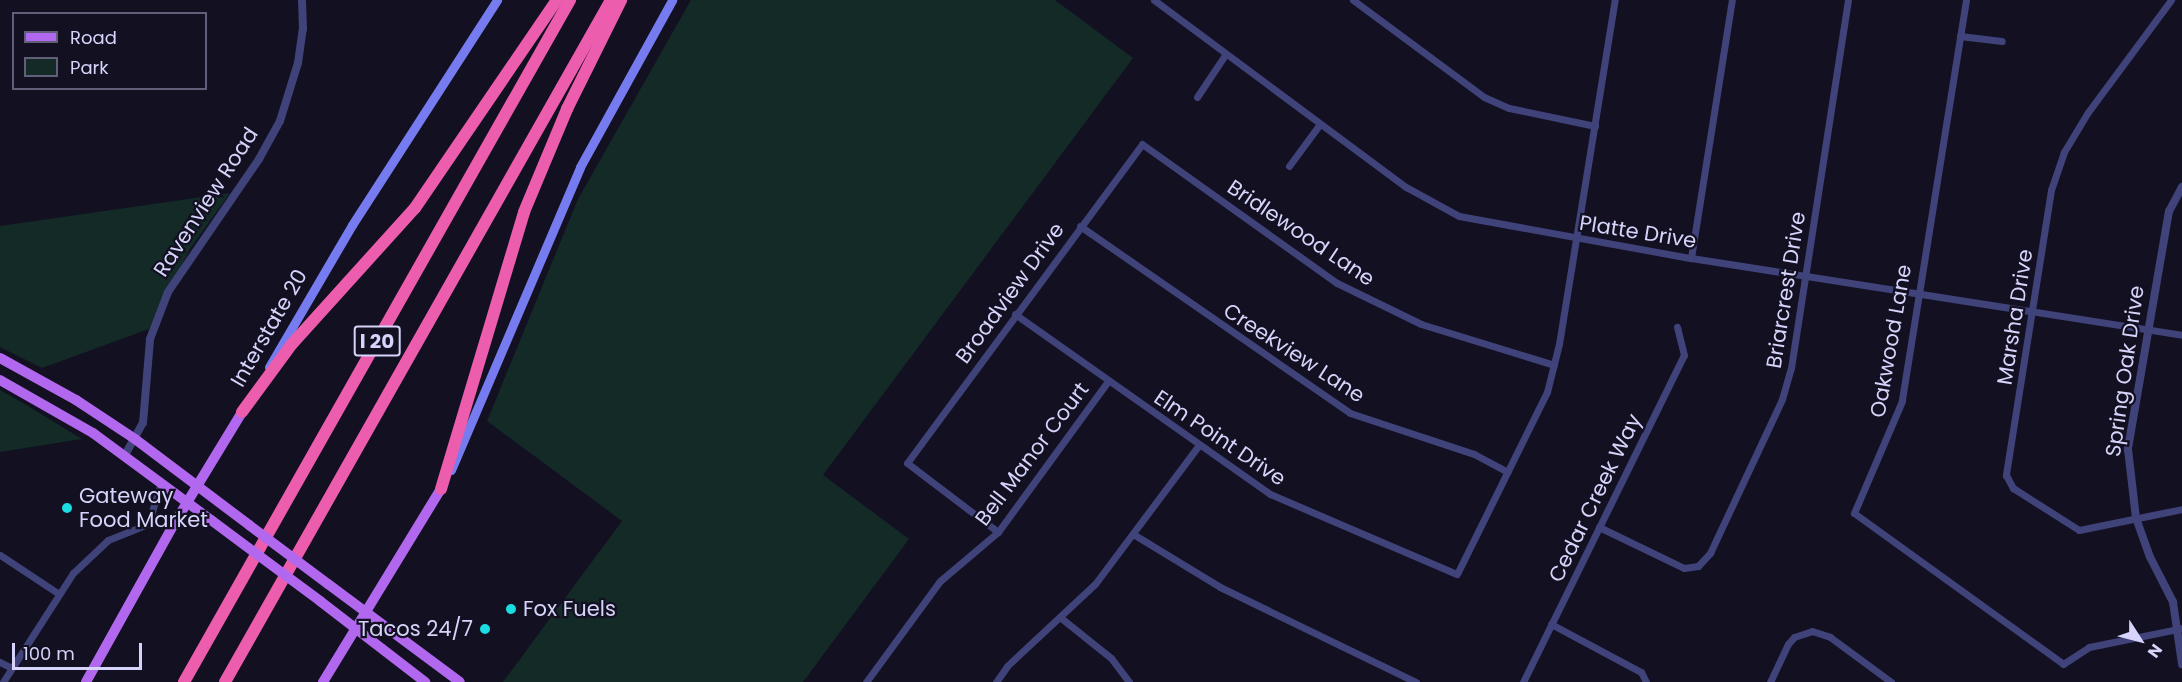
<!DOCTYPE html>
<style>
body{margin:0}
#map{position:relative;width:2182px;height:682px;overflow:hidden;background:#121021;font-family:Poppins,sans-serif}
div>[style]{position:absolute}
.green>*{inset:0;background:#142a27}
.minor>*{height:7px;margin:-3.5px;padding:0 3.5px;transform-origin:3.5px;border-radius:3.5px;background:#40427a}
.tertiary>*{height:8px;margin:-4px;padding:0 4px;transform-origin:4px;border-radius:4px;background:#40427a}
.secondary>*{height:9px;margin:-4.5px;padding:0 4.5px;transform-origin:4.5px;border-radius:4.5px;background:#767cef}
.primary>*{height:10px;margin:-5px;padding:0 5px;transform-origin:5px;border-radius:5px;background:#b168ee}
.motorway>*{height:12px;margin:-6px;padding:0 6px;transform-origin:6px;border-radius:6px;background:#ed5dad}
.primary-bridge>*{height:10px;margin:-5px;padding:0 5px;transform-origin:5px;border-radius:5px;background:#b168ee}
.dots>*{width:16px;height:16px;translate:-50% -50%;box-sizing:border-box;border:3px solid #121021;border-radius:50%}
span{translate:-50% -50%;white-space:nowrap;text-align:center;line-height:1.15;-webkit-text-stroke:4.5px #121021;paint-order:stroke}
.shield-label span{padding:2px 4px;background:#121021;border:2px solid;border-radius:4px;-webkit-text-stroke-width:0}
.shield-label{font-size:20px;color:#d6d4fa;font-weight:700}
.street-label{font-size:21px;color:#d6d4fa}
.poi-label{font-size:21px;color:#d6d4fa}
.left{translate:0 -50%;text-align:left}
.right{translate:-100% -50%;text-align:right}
.legend{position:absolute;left:12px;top:12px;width:195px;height:78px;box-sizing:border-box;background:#121021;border:2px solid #605e78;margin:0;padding:8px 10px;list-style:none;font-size:18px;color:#d6d4fa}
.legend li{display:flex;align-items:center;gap:12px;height:30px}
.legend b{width:30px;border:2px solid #605e78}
.north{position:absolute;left:2110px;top:610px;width:60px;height:60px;-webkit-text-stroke:4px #121021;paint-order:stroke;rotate:126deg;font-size:16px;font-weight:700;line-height:24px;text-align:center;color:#d6d4fa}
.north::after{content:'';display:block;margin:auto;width:21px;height:27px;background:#d6d4fa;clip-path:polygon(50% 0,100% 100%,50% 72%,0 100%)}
.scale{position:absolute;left:12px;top:643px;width:130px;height:27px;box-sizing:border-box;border:3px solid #d6d4fa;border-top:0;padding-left:8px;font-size:18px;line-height:21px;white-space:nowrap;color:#d6d4fa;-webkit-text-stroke:4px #121021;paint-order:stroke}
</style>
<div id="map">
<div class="green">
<i style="clip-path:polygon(691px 0,1055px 0,1133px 58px,823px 475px,909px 539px,803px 682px,503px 682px,622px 521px,487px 421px,578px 199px)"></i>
<i style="clip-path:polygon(230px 193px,190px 249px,149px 329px,42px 368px,0 347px,0 226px)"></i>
<i style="clip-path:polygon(0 390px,23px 403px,82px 439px,0 452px)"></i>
</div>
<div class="minor">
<i style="left:1154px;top:0;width:314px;rotate:36.6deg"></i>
<i style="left:1406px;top:187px;width:60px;rotate:28.7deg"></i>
<i style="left:1459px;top:216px;width:236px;rotate:10.3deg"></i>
<i style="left:1691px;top:258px;width:497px;rotate:8.9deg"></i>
<i style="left:1353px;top:0;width:163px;rotate:36.5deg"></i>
<i style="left:1484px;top:97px;width:27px;rotate:24deg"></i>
<i style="left:1509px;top:108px;width:88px;rotate:11.8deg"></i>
<i style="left:1966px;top:0;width:406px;rotate:99.1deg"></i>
<i style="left:1902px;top:401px;width:122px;rotate:113.2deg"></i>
<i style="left:1854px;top:513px;width:258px;rotate:35.8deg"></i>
<i style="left:2063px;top:664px;width:31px;rotate:-33deg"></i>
<i style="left:2089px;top:647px;width:95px;rotate:-11.5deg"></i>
<i style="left:2171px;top:0;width:139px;rotate:126.5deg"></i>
<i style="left:2088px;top:112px;width:47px;rotate:121deg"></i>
<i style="left:2064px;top:152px;width:40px;rotate:108.9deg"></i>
<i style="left:2051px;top:190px;width:289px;rotate:99deg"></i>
<i style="left:2006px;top:475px;width:15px;rotate:62deg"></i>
<i style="left:2013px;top:488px;width:78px;rotate:32.5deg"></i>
<i style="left:2079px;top:530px;width:105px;rotate:-11.5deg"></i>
<i style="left:1960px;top:36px;width:42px;rotate:6.8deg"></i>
<i style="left:1197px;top:97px;width:50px;rotate:-56.3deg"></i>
<i style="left:1289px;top:166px;width:52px;rotate:-53.6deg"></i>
<i style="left:1080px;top:226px;width:328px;rotate:34.7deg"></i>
<i style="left:1350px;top:413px;width:131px;rotate:18.3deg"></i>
<i style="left:1474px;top:454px;width:38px;rotate:28deg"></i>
<i style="left:1691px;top:258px;width:261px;rotate:-81deg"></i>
<i style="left:1015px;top:314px;width:312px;rotate:35.2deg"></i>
<i style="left:1270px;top:494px;width:203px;rotate:23.2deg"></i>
<i style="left:1457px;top:574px;width:203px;rotate:-63.7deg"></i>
<i style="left:1547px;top:392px;width:49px;rotate:-76deg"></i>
<i style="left:1559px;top:344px;width:349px;rotate:-80.8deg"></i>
<i style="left:1599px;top:527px;width:94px;rotate:25.8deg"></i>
<i style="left:1684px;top:568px;width:14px;rotate:-8deg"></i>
<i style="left:1698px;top:566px;width:18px;rotate:-47deg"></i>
<i style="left:1710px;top:553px;width:170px;rotate:-64.9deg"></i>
<i style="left:1782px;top:399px;width:32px;rotate:-74deg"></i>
<i style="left:1791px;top:368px;width:372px;rotate:-81.2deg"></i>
<i style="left:998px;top:532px;width:114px;rotate:-142.8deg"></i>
<i style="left:907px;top:463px;width:396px;rotate:-53.6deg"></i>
<i style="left:1142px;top:144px;width:239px;rotate:35.5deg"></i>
<i style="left:1337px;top:283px;width:93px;rotate:26deg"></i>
<i style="left:1421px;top:324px;width:139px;rotate:17.1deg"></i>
<i style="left:1133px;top:534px;width:102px;rotate:31.3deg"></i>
<i style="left:1220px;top:587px;width:218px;rotate:25.9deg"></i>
<i style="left:0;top:555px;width:71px;rotate:33.5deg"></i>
<i style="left:1061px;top:618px;width:64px;rotate:38.7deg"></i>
<i style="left:1111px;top:658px;width:30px;rotate:53deg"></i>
<i style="left:1551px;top:624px;width:102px;rotate:28.1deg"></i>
<i style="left:1641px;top:672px;width:11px;rotate:63deg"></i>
<i style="left:0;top:662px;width:13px;rotate:27deg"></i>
<i style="left:3px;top:682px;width:130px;rotate:-57.3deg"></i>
<i style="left:73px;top:573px;width:48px;rotate:-43.3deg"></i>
<i style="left:108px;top:540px;width:43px;rotate:-21.8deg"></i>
<i style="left:148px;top:524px;width:43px;rotate:-72.4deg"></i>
<i style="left:866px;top:682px;width:125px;rotate:-53.8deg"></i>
<i style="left:940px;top:581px;width:76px;rotate:-40.2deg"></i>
<i style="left:998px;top:532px;width:187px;rotate:-53.9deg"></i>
<i style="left:996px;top:682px;width:19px;rotate:-55deg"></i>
<i style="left:1007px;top:666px;width:120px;rotate:-43deg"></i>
<i style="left:1095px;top:584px;width:174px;rotate:-53.2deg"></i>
<i style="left:1523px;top:682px;width:364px;rotate:-63.8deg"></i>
<i style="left:1684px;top:355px;width:29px;rotate:-104deg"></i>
<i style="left:1770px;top:682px;width:42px;rotate:-64.7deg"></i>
<i style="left:1788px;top:644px;width:9px;rotate:-49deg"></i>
<i style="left:1794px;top:637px;width:19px;rotate:-18deg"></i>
<i style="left:1812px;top:631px;width:19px;rotate:18deg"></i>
<i style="left:1830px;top:637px;width:76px;rotate:36.4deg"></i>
</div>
<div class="tertiary">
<i style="left:2182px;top:187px;width:27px;rotate:118deg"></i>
<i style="left:2169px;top:211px;width:242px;rotate:99.8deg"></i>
<i style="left:2128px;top:449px;width:69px;rotate:83.4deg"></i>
<i style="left:2136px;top:518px;width:41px;rotate:70.3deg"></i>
<i style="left:2150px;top:557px;width:51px;rotate:62.9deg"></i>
<i style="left:2173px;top:602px;width:63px;rotate:81.7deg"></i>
<i style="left:125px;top:455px;width:37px;rotate:-61deg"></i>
<i style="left:143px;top:423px;width:84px;rotate:-85.2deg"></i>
<i style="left:150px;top:339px;width:50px;rotate:-69deg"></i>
<i style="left:168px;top:292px;width:161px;rotate:-55.6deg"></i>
<i style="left:259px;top:159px;width:43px;rotate:-61.1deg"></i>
<i style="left:280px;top:121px;width:61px;rotate:-72.8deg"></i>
<i style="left:298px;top:63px;width:34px;rotate:-82deg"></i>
<i style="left:303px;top:29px;width:29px;rotate:-92deg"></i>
</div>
<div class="secondary">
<i style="left:269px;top:367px;width:164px;rotate:-59.7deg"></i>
<i style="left:352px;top:225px;width:268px;rotate:-57.2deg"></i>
<i style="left:451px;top:470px;width:329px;rotate:-66.9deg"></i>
<i style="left:580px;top:167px;width:191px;rotate:-61.1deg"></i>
</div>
<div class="primary">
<i style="left:0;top:358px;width:87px;rotate:28.9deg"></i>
<i style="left:76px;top:400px;width:71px;rotate:33.5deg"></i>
<i style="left:135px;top:439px;width:143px;rotate:37deg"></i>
<i style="left:0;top:380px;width:107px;rotate:29.7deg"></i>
<i style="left:93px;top:433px;width:147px;rotate:36.4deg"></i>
<i style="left:328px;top:584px;width:164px;rotate:36.6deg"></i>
<i style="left:320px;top:601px;width:133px;rotate:37.6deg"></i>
<i style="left:86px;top:682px;width:181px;rotate:-60.9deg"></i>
<i style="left:174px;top:524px;width:131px;rotate:-58.7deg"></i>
<i style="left:323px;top:682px;width:226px;rotate:-58.6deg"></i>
</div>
<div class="motorway">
<i style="left:242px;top:412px;width:84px;rotate:-53.7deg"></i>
<i style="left:292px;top:344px;width:183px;rotate:-47.9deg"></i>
<i style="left:415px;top:208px;width:252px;rotate:-55.7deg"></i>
<i style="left:441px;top:489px;width:289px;rotate:-73.3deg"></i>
<i style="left:524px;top:212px;width:112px;rotate:-67.3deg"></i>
<i style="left:567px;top:109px;width:122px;rotate:-63.6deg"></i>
<i style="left:184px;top:682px;width:784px;rotate:-60.49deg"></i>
<i style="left:225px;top:682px;width:784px;rotate:-60.49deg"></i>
</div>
<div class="primary-bridge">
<i style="left:211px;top:520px;width:136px;rotate:36.6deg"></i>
<i style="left:249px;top:525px;width:99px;rotate:36.8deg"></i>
</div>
<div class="dots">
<i style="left:67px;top:508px;background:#1adce1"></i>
<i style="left:511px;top:609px;background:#1adce1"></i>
<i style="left:485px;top:629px;background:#1adce1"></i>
</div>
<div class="shield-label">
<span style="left:377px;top:341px">I 20</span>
</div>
<div class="street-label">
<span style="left:206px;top:202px;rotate:-57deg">Ravenview Road</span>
<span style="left:1638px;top:232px;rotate:9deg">Platte Drive</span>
<span style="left:1301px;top:233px;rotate:34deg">Bridlewood Lane</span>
<span style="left:1786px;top:290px;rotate:-81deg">Briarcrest Drive</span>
<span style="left:1010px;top:293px;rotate:-54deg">Broadview Drive</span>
<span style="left:2015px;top:317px;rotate:-81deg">Marsha Drive</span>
<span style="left:269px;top:328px;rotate:-60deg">Interstate 20</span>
<span style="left:1891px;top:341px;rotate:-80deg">Oakwood Lane</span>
<span style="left:1294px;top:353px;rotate:33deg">Creekview Lane</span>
<span style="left:2125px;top:371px;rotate:-82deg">Spring Oak Drive</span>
<span style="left:1220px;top:438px;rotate:34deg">Elm Point Drive</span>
<span style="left:1032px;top:454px;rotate:-53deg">Bell Manor Court</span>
<span style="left:1595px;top:498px;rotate:-64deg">Cedar Creek Way</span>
</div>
<div class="poi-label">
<span class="left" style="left:79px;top:508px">Gateway<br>Food Market</span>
<span class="left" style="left:523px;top:609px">Fox Fuels</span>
<span class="right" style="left:473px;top:629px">Tacos 24/7</span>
</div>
<ul class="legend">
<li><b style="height:8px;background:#b168ee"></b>Road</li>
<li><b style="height:16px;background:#142a27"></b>Park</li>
</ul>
<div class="north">N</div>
<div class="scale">100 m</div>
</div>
